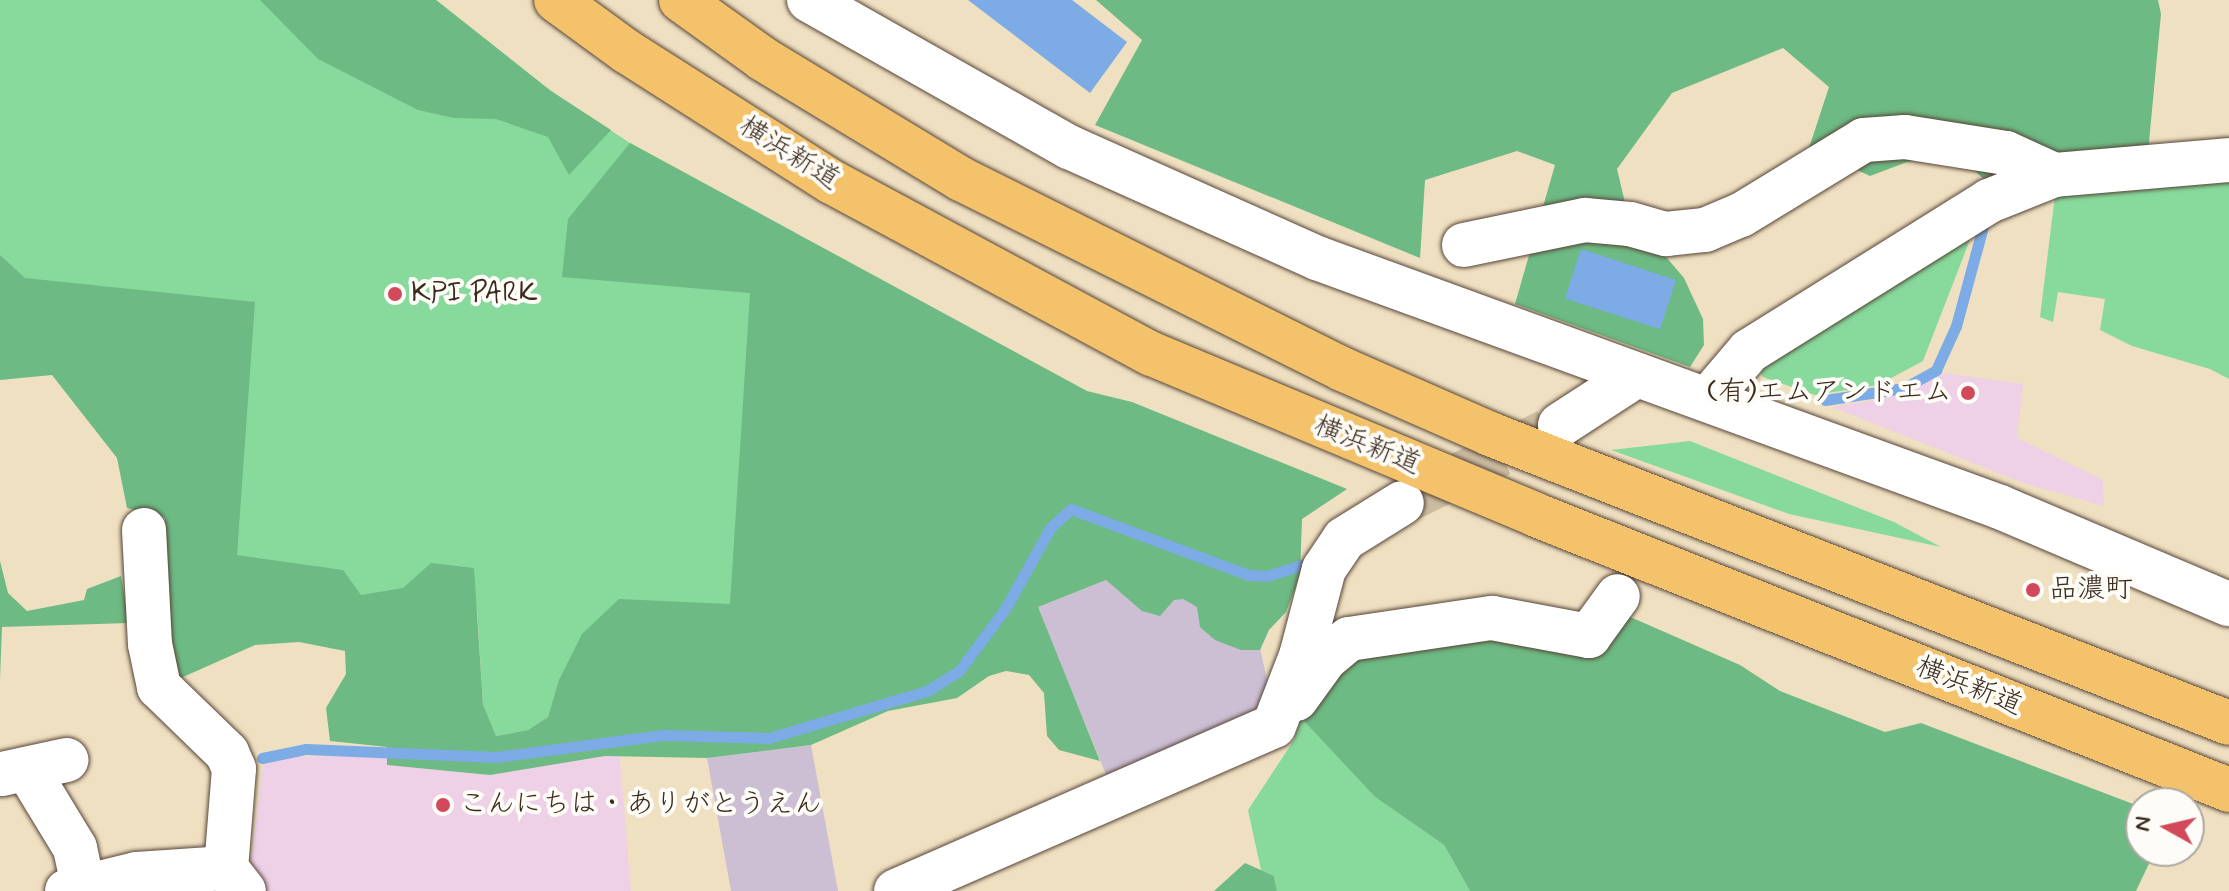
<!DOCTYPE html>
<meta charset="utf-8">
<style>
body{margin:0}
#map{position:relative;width:2229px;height:891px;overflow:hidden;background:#f0e0c2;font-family:Mynerve,"Klee One",sans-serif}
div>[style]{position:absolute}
.built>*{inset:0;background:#eed0e7}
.industrial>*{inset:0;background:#ccbed3}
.green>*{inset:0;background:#87da9c}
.forest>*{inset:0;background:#6dba84}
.water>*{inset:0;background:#7cabe6;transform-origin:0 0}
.stream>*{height:11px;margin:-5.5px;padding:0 5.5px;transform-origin:5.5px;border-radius:5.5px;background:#7cabe6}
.minor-tunnel>*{height:44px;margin-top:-22px;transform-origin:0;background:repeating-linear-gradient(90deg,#ccbca1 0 44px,transparent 0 66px)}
.roads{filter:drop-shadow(0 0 2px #564537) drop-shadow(0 0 2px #564537)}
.minor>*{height:44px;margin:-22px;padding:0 22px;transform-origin:22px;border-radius:22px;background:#fff}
.highway>*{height:44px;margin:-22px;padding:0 22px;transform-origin:22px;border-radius:22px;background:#f3c26a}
.dots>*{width:22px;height:22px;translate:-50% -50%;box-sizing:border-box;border:4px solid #fdfcf7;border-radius:50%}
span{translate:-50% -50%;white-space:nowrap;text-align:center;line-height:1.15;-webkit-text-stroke:8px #fdfcf7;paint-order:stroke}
.street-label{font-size:28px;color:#3b2a1e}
.poi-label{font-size:28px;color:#3b2a1e}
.left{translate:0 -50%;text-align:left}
.right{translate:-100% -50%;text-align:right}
.north{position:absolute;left:2125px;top:787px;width:80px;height:80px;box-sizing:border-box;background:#fdfcf7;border:2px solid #afa8a0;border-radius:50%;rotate:278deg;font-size:22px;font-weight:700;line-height:32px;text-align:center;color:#3b2a1e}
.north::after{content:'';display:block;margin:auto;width:28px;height:36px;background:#d1495b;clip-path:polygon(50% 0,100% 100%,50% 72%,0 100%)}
</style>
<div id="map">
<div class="built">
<i style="clip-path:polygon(1945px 373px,2023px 384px,2017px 438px,2103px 480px,2104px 506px,2021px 482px,1832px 407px,1883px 399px)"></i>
<i style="clip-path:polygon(619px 748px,631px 891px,260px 891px,250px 872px,264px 758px)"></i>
</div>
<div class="industrial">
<i style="clip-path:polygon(1106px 580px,1183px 599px,1258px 639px,1268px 684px,1261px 709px,1108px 779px,1037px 607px)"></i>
<i style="clip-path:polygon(811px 745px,838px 891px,731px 891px,707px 758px)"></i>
</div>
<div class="green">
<i style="clip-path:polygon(0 0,436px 0,551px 91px,630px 143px,794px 232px,775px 634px,558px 682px,548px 717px,528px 730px,496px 736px,483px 704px,477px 609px,175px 583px,174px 553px,145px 431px,96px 379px,0 359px)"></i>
<i style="clip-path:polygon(2229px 169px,2229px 379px,2210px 369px,2132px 346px,2100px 330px,2105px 299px,2058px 292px,2053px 322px,2040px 317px,2056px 187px)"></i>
<i style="clip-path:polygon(1978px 219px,1923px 361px,1878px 385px,1815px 395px,1763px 377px,1759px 370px)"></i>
<i style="clip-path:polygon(1690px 441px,1894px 522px,1941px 547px,1789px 514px,1611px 450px)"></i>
<i style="clip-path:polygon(1301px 718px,1375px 797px,1444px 845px,1470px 891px,1277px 891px,1274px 876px,1261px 870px,1248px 810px,1294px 740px)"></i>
</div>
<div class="forest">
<i style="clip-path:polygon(260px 0,436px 0,551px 91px,611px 130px,569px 175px,548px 137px,496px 119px,454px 118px,418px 110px,318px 59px)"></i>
<i style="clip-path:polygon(1096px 0,2158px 0,2161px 14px,2148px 153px,1987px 182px,1957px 155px,1907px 162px,1870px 176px,1809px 148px,1829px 87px,1783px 48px,1672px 93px,1617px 169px,1627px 211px,1684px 278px,1703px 319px,1704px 345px,1690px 367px,1515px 304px,1555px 165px,1517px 151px,1425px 180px,1420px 258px,1095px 125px,1142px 40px)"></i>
<i style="clip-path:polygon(630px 143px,1087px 391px,1132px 402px,1347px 489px,1302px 519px,1300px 575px,1286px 612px,1269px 630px,1260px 650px,1241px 650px,1215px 640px,1200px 627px,1197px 607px,1183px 599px,1174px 600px,1160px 616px,1142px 611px,1106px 580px,1038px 607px,1100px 761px,1059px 750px,1047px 736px,1044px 693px,1029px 675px,1006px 671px,989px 676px,957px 698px,888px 711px,811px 745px,707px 758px,605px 756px,490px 775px,387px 765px,387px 747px,330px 741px,326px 708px,346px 674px,345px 651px,299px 642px,255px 645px,174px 681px,167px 632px,165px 518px,127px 508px,117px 458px,52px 375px,0 380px,0 255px,25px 278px,255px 302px,237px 555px,343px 570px,361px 595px,403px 588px,431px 563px,474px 568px,483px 704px,496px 736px,528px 730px,548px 717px,558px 682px,582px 634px,619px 599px,730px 604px,750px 293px,562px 277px,568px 219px)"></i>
<i style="clip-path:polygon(0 561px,8px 593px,27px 611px,84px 600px,87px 589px,121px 576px,129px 623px,2px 627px,0 679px)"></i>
<i style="clip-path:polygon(1628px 616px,1740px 665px,1780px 691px,1885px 732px,1921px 723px,2141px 807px,2141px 851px,2155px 851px,2136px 891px,1470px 891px,1444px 845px,1375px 797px,1301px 718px,1340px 664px,1371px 647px,1481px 635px,1551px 643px,1599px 656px)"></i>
<i style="clip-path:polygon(1245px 863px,1274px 876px,1277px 891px,1214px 891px)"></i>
</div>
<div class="water">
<i style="clip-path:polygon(968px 0,1072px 0,1127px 42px,1090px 93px)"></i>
<i style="left:1581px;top:249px;width:100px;height:52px;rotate:18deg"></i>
</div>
<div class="stream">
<i style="left:1825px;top:400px;width:80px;rotate:-8.6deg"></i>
<i style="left:1904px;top:388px;width:37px;rotate:-29deg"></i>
<i style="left:1936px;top:370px;width:48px;rotate:-65.6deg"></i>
<i style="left:1956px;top:326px;width:111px;rotate:-74.8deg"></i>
<i style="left:262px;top:758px;width:45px;rotate:-11.6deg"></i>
<i style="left:306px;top:749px;width:190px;rotate:2.4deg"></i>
<i style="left:496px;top:757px;width:168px;rotate:-7.5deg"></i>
<i style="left:663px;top:735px;width:106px;rotate:1.6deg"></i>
<i style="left:769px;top:738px;width:165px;rotate:-16.6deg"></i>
<i style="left:927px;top:691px;width:38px;rotate:-32deg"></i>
<i style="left:959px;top:671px;width:77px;rotate:-53.4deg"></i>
<i style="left:1005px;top:609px;width:93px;rotate:-60.9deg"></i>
<i style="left:1050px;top:528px;width:28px;rotate:-42deg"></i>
<i style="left:1071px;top:509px;width:189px;rotate:20.4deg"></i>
<i style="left:1248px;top:575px;width:19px;rotate:3deg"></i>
<i style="left:1267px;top:576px;width:46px;rotate:-17.7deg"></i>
</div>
<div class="minor-tunnel">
<i style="left:1402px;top:503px;width:162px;rotate:-26.4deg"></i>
</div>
<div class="roads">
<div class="minor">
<i style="left:809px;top:0;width:299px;rotate:29.5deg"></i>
<i style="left:1069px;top:147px;width:272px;rotate:24.1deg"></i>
<i style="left:1317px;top:258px;width:727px;rotate:20.03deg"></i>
<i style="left:2000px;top:507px;width:249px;rotate:23deg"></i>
<i style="left:1464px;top:245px;width:124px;rotate:-11.7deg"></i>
<i style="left:1585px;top:220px;width:45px;rotate:5.1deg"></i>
<i style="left:1630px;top:224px;width:37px;rotate:16deg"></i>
<i style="left:1666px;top:234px;width:39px;rotate:-6deg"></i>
<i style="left:1705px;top:230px;width:39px;rotate:-23deg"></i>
<i style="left:1741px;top:215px;width:144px;rotate:-31.4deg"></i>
<i style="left:1864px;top:140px;width:41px;rotate:-4.2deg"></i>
<i style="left:1905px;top:137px;width:102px;rotate:9deg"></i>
<i style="left:2006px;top:153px;width:53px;rotate:24.6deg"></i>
<i style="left:1708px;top:399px;width:63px;rotate:-49.5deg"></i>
<i style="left:1749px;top:351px;width:283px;rotate:-32deg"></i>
<i style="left:1989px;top:201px;width:70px;rotate:-21.8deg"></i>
<i style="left:2054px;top:175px;width:176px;rotate:-4.9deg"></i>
<i style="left:1560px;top:425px;width:92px;rotate:-33deg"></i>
<i style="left:144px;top:530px;width:114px;rotate:87deg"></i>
<i style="left:150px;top:644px;width:44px;rotate:78.2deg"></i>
<i style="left:159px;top:687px;width:95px;rotate:44.1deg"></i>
<i style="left:227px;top:753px;width:17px;rotate:66deg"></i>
<i style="left:234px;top:769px;width:99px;rotate:94.6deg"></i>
<i style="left:226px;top:868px;width:29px;rotate:52deg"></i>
<i style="left:1296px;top:699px;width:49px;rotate:-54.1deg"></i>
<i style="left:1325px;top:659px;width:31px;rotate:-40deg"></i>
<i style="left:1349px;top:639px;width:145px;rotate:-8.4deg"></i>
<i style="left:1492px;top:618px;width:99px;rotate:10.5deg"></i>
<i style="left:1589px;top:636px;width:49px;rotate:-54.1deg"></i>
<i style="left:27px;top:769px;width:92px;rotate:58.7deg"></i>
<i style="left:75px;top:848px;width:40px;rotate:78deg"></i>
<i style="left:2px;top:774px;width:66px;rotate:-12.3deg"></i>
<i style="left:67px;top:891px;width:72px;rotate:-13.7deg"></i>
<i style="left:137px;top:874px;width:89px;rotate:-3.9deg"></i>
<i style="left:896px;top:891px;width:412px;rotate:-23.6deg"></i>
<i style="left:1274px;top:726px;width:75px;rotate:-68.9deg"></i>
<i style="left:1301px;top:656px;width:90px;rotate:-75.2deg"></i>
<i style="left:1324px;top:569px;width:36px;rotate:-56deg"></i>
<i style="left:1344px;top:539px;width:68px;rotate:-31.8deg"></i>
</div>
<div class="highway">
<i style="left:556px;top:0;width:87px;rotate:36.1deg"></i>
<i style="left:626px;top:51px;width:244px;rotate:32.5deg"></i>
<i style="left:832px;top:182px;width:363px;rotate:28.3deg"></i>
<i style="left:1152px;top:354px;width:416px;rotate:22.7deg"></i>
<i style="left:1536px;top:515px;width:746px;rotate:21.64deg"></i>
<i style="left:681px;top:0;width:101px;rotate:35.7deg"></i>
<i style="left:763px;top:59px;width:232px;rotate:31.2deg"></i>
<i style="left:961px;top:179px;width:426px;rotate:26.5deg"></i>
<i style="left:1342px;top:369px;width:162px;rotate:23.7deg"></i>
<i style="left:1490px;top:434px;width:793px;rotate:21.36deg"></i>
</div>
</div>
<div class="dots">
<i style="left:395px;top:294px;background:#d1495b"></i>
<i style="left:1968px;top:393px;background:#d1495b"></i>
<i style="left:2033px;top:590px;background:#d1495b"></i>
<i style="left:443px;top:805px;background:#d1495b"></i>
</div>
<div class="street-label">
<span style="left:789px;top:154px;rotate:32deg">横浜新道</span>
<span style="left:1367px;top:446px;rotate:22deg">横浜新道</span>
<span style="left:1969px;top:687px;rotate:22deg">横浜新道</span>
</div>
<div class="poi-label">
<span class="left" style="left:411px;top:294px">KPI PARK</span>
<span class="right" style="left:1952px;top:393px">(有)エムアンドエム</span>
<span class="left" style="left:2049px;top:590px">品濃町</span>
<span class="left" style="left:459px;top:805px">こんにちは・ありがとうえん</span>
</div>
<div class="north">N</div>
</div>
